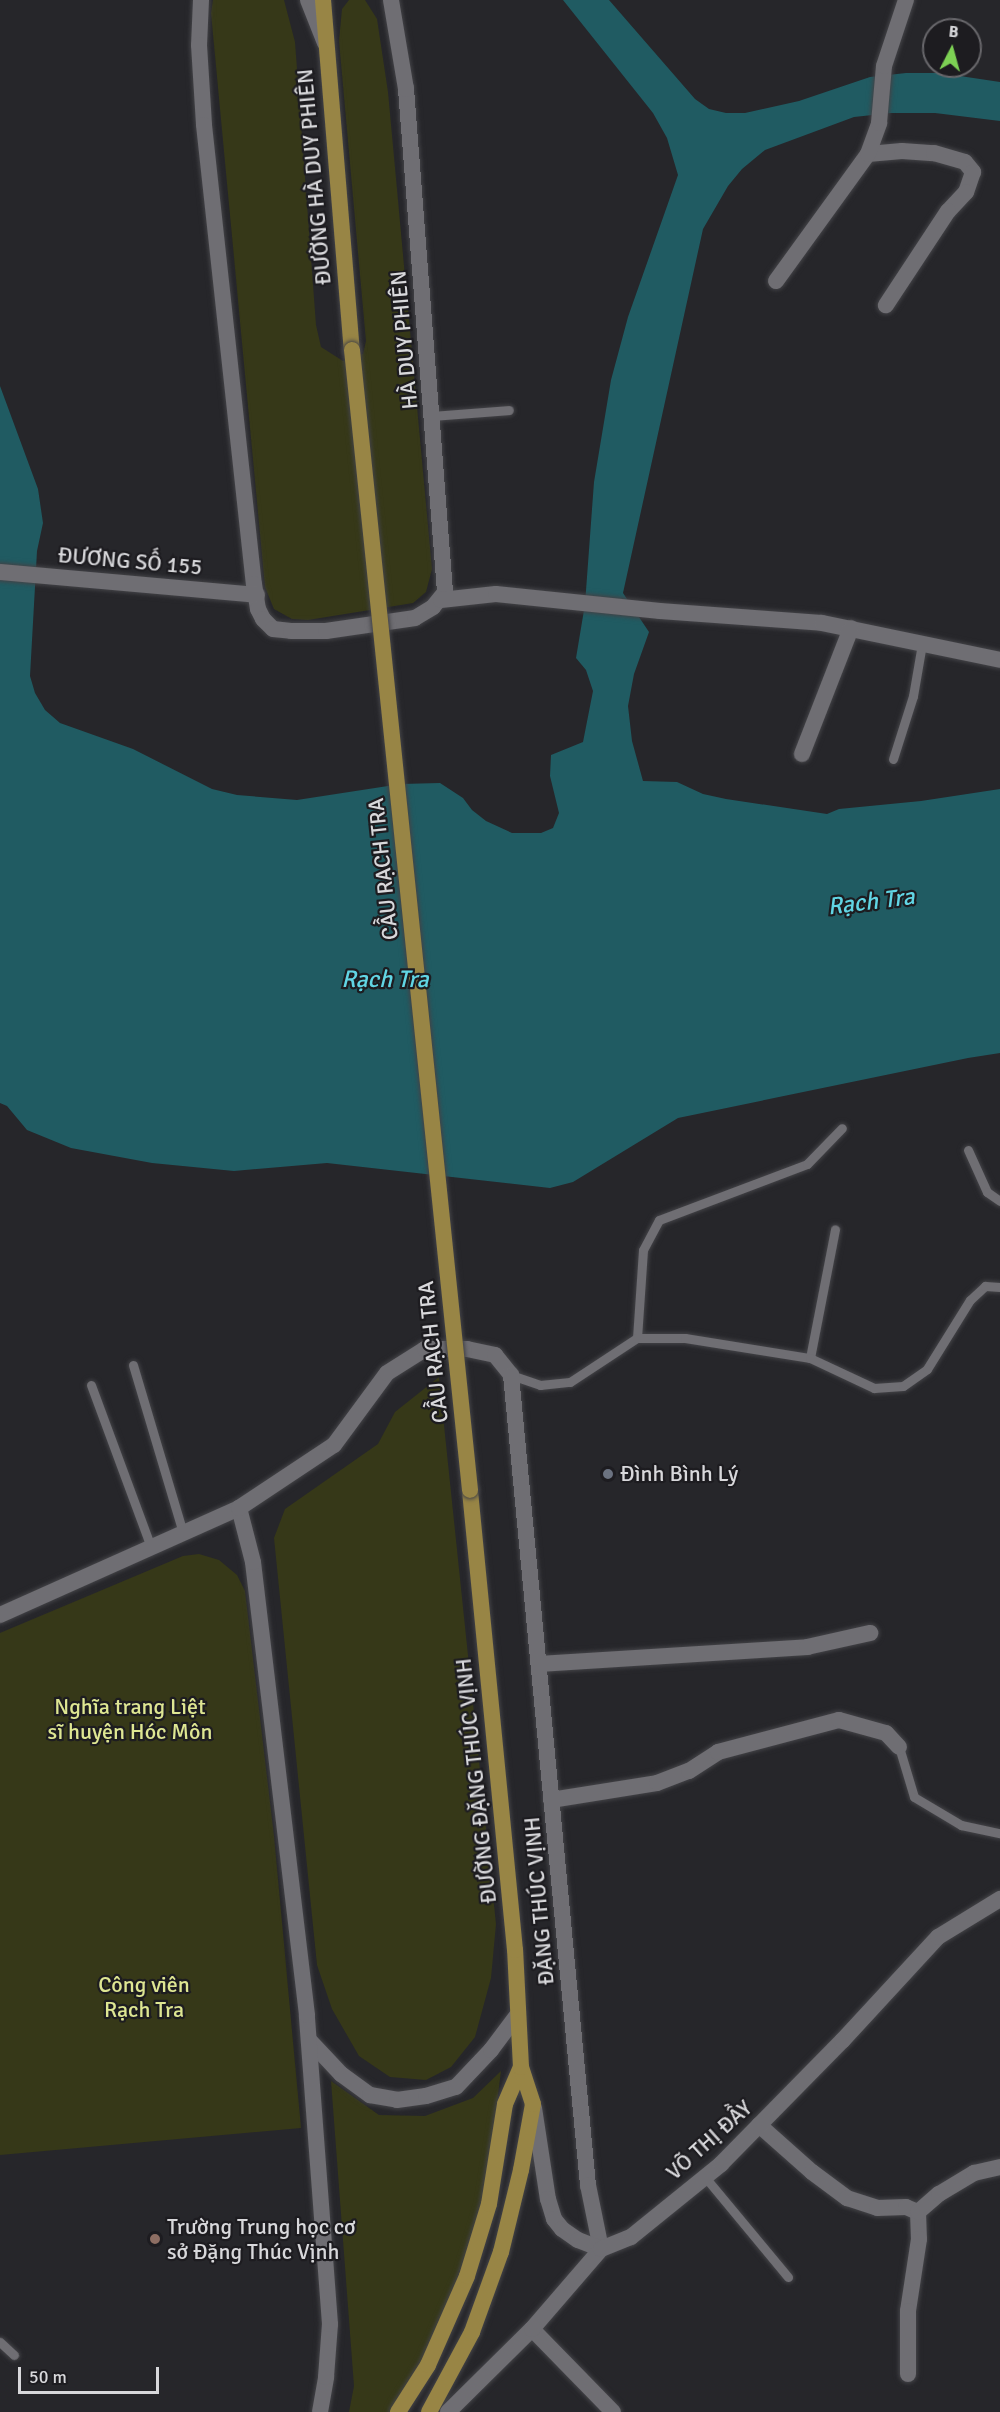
<!DOCTYPE html>
<meta charset="utf-8">
<style>
body{margin:0}
#map{position:relative;width:1000px;height:2412px;overflow:hidden;background:#26262a;font-family:Signika,sans-serif}
div>[style]{position:absolute}
.green>*{inset:0;background:#363818}
.water>*{inset:0;background:#205b62}
.roads{filter:drop-shadow(0 0 2px #434347) drop-shadow(0 0 2px #434347)}
.service>*{height:9px;margin:-4.5px;padding:0 4.5px;transform-origin:4.5px;border-radius:4.5px;background:#6f6e73}
.minor>*{height:16px;margin:-8px;padding:0 8px;transform-origin:8px;border-radius:8px;background:#6f6e73}
.tertiary>*{height:16px;margin:-8px;padding:0 8px;transform-origin:8px;border-radius:8px;background:#6f6e73}
.primary>*{height:16px;margin:-8px;padding:0 8px;transform-origin:8px;border-radius:8px;background:#988545}
.bridges{filter:drop-shadow(0 0 2px #434347) drop-shadow(0 0 2px #434347)}
.primary-bridge>*{height:16px;margin:-8px;padding:0 8px;transform-origin:8px;border-radius:8px;background:#988545}
.dots>*{width:16px;height:16px;translate:-50% -50%;box-sizing:border-box;border:3px solid #1d1c20;border-radius:50%}
span{translate:-50% -50%;white-space:nowrap;text-align:center;line-height:1.15;-webkit-text-stroke:4.5px #1d1c20;paint-order:stroke}
.street-label{font-size:22px;color:#d8d8db}
.poi-label{font-size:22px;color:#d8d8db}
.left{translate:0 -50%;text-align:left}
.park-label{font-size:22px;color:#dee692}
.water-label{font-size:24px;color:#61d5e4;font-style:italic}
.north{position:absolute;left:922px;top:18px;width:60px;height:60px;box-sizing:border-box;background:#1d1c20;border:2px solid #68676b;border-radius:50%;rotate:6deg;font-size:16px;font-weight:700;line-height:24px;text-align:center;color:#d8d8db}
.north::after{content:'';display:block;margin:auto;width:21px;height:27px;background:#7dd154;clip-path:polygon(50% 0,100% 100%,50% 72%,0 100%)}
.scale{position:absolute;left:18px;top:2367px;width:141px;height:27px;box-sizing:border-box;border:3px solid #d8d8db;border-top:0;padding-left:8px;font-size:18px;line-height:21px;white-space:nowrap;color:#d8d8db;-webkit-text-stroke:4px #1d1c20;paint-order:stroke}
</style>
<div id="map">
<div class="green">
<i style="clip-path:polygon(213px 0,284px 0,295px 42px,316px 325px,321px 347px,343px 361px,363px 354px,366px 341px,339px 41px,342px 9px,349px 0,365px 0,377px 19px,388px 92px,432px 569px,426px 592px,413px 603px,308px 620px,292px 619px,274px 609px,265px 587px,211px 13px)"></i>
<i style="clip-path:polygon(439px 1377px,496px 1924px,491px 1978px,475px 2037px,451px 2067px,426px 2080px,390px 2077px,359px 2056px,332px 2009px,317px 1965px,274px 1538px,285px 1509px,378px 1444px,395px 1412px)"></i>
<i style="clip-path:polygon(199px 1554px,219px 1560px,237px 1575px,245px 1591px,274px 1836px,301px 2128px,0 2155px,0 1633px,183px 1556px)"></i>
<i style="clip-path:polygon(501px 2071px,485px 2198px,454px 2300px,405px 2394px,390px 2412px,349px 2412px,354px 2386px,331px 2081px,379px 2115px,425px 2116px,473px 2098px)"></i>
</div>
<div class="water">
<i style="clip-path:polygon(563px 0,609px 0,695px 99px,709px 109px,726px 113px,745px 113px,799px 101px,870px 77px,906px 73px,940px 73px,1000px 82px,1000px 121px,935px 113px,891px 113px,854px 117px,765px 150px,742px 169px,728px 186px,703px 229px,623px 593px,649px 632px,634px 674px,628px 706px,632px 741px,643px 781px,677px 782px,703px 794px,726px 799px,827px 814px,839px 809px,921px 801px,1000px 789px,1000px 1053px,968px 1058px,678px 1118px,573px 1182px,550px 1188px,327px 1163px,234px 1171px,152px 1163px,71px 1148px,27px 1130px,7px 1106px,0 1103px,0 386px,38px 489px,43px 523px,37px 551px,30px 676px,35px 693px,45px 710px,60px 723px,133px 749px,212px 789px,237px 795px,297px 800px,401px 784px,440px 783px,463px 798px,472px 810px,486px 821px,512px 833px,541px 833px,553px 828px,559px 813px,550px 776px,551px 755px,583px 742px,593px 691px,586px 670px,576px 658px,585px 604px,594px 482px,611px 380px,628px 317px,678px 175px,667px 138px,653px 113px)"></i>
</div>
<div class="roads">
<div class="service">
<i style="left:433px;top:416px;width:76px;rotate:-4.5deg"></i>
<i style="left:893px;top:759px;width:66px;rotate:-72.4deg"></i>
<i style="left:913px;top:696px;width:53px;rotate:-80.2deg"></i>
<i style="left:968px;top:1150px;width:46px;rotate:65.7deg"></i>
<i style="left:987px;top:1192px;width:16px;rotate:35deg"></i>
<i style="left:637px;top:1338px;width:88px;rotate:-86.1deg"></i>
<i style="left:643px;top:1250px;width:34px;rotate:-62deg"></i>
<i style="left:659px;top:1220px;width:158px;rotate:-20.7deg"></i>
<i style="left:807px;top:1164px;width:50px;rotate:-45.8deg"></i>
<i style="left:810px;top:1358px;width:131px;rotate:-79deg"></i>
<i style="left:133px;top:1365px;width:175px;rotate:73.4deg"></i>
<i style="left:511px;top:1375px;width:31px;rotate:19deg"></i>
<i style="left:540px;top:1385px;width:30px;rotate:-6deg"></i>
<i style="left:570px;top:1382px;width:80px;rotate:-33.3deg"></i>
<i style="left:637px;top:1338px;width:48px"></i>
<i style="left:685px;top:1338px;width:127px;rotate:9.1deg"></i>
<i style="left:810px;top:1358px;width:71px;rotate:25.1deg"></i>
<i style="left:874px;top:1388px;width:29px;rotate:-4deg"></i>
<i style="left:903px;top:1386px;width:29px;rotate:-35deg"></i>
<i style="left:927px;top:1369px;width:81px;rotate:-58.1deg"></i>
<i style="left:970px;top:1300px;width:21px;rotate:-43deg"></i>
<i style="left:985px;top:1286px;width:15px;rotate:4deg"></i>
<i style="left:91px;top:1385px;width:173px;rotate:69.7deg"></i>
<i style="left:899px;top:1747px;width:52px;rotate:73.3deg"></i>
<i style="left:914px;top:1797px;width:55px;rotate:30.8deg"></i>
<i style="left:961px;top:1825px;width:40px;rotate:12deg"></i>
<i style="left:705px;top:2177px;width:130px;rotate:50.3deg"></i>
<i style="left:0;top:2342px;width:19px;rotate:43deg"></i>
</div>
<div class="minor">
<i style="left:201px;top:0;width:45px;rotate:92.5deg"></i>
<i style="left:199px;top:45px;width:80px;rotate:86.4deg"></i>
<i style="left:204px;top:125px;width:462px;rotate:83.8deg"></i>
<i style="left:254px;top:584px;width:25px;rotate:81deg"></i>
<i style="left:258px;top:609px;width:11px;rotate:63deg"></i>
<i style="left:263px;top:619px;width:14px;rotate:45deg"></i>
<i style="left:273px;top:629px;width:18px;rotate:6deg"></i>
<i style="left:291px;top:631px;width:35px"></i>
<i style="left:326px;top:631px;width:90px;rotate:-8.3deg"></i>
<i style="left:415px;top:618px;width:21px;rotate:-31deg"></i>
<i style="left:433px;top:607px;width:19px;rotate:-51deg"></i>
<i style="left:445px;top:592px;width:505px;rotate:-94.43deg"></i>
<i style="left:406px;top:89px;width:90px;rotate:-99.6deg"></i>
<i style="left:308px;top:0;width:46px;rotate:68.4deg"></i>
<i style="left:868px;top:154px;width:34px;rotate:-5deg"></i>
<i style="left:902px;top:151px;width:32px;rotate:4deg"></i>
<i style="left:934px;top:153px;width:32px;rotate:16deg"></i>
<i style="left:965px;top:162px;width:13px;rotate:51deg"></i>
<i style="left:973px;top:172px;width:21px;rotate:109deg"></i>
<i style="left:966px;top:192px;width:26px;rotate:133deg"></i>
<i style="left:948px;top:211px;width:113px;rotate:123.4deg"></i>
<i style="left:776px;top:281px;width:157px;rotate:-54.1deg"></i>
<i style="left:868px;top:154px;width:33px;rotate:-70deg"></i>
<i style="left:879px;top:123px;width:57px;rotate:-85deg"></i>
<i style="left:884px;top:66px;width:70px;rotate:-71.6deg"></i>
<i style="left:0;top:572px;width:258px;rotate:5.1deg"></i>
<i style="left:441px;top:600px;width:55px;rotate:-6.2deg"></i>
<i style="left:496px;top:594px;width:165px;rotate:5.9deg"></i>
<i style="left:660px;top:611px;width:162px;rotate:4.2deg"></i>
<i style="left:822px;top:623px;width:182px;rotate:11.7deg"></i>
<i style="left:802px;top:754px;width:135px;rotate:-68.7deg"></i>
<i style="left:0;top:1615px;width:262px;rotate:-24.1deg"></i>
<i style="left:539px;top:1664px;width:269px;rotate:-3.6deg"></i>
<i style="left:807px;top:1647px;width:65px;rotate:-12.5deg"></i>
<i style="left:551px;top:1800px;width:107px;rotate:-9.1deg"></i>
<i style="left:657px;top:1783px;width:34px;rotate:-21deg"></i>
<i style="left:689px;top:1771px;width:35px;rotate:-33deg"></i>
<i style="left:718px;top:1752px;width:125px;rotate:-14.8deg"></i>
<i style="left:839px;top:1720px;width:49px;rotate:15.5deg"></i>
<i style="left:886px;top:1733px;width:19px;rotate:47deg"></i>
<i style="left:309px;top:2040px;width:47px;rotate:46.7deg"></i>
<i style="left:341px;top:2074px;width:36px;rotate:36deg"></i>
<i style="left:370px;top:2095px;width:27px;rotate:10deg"></i>
<i style="left:397px;top:2100px;width:29px;rotate:-8deg"></i>
<i style="left:426px;top:2096px;width:31px;rotate:-17deg"></i>
<i style="left:456px;top:2087px;width:51px;rotate:-46.6deg"></i>
<i style="left:491px;top:2050px;width:45px;rotate:-53.1deg"></i>
<i style="left:759px;top:2125px;width:71px;rotate:41.6deg"></i>
<i style="left:812px;top:2172px;width:44px;rotate:36.6deg"></i>
<i style="left:847px;top:2198px;width:32px;rotate:18deg"></i>
<i style="left:877px;top:2208px;width:29px;rotate:-2deg"></i>
<i style="left:906px;top:2207px;width:13px;rotate:23deg"></i>
<i style="left:918px;top:2212px;width:27px;rotate:88deg"></i>
<i style="left:919px;top:2239px;width:73px;rotate:98.7deg"></i>
<i style="left:908px;top:2311px;width:63px;rotate:90deg"></i>
<i style="left:918px;top:2212px;width:28px;rotate:-41deg"></i>
<i style="left:939px;top:2194px;width:41px;rotate:-31deg"></i>
<i style="left:974px;top:2173px;width:27px;rotate:-13deg"></i>
<i style="left:532px;top:2329px;width:116px;rotate:45.7deg"></i>
<i style="left:320px;top:2412px;width:36px;rotate:-80deg"></i>
<i style="left:326px;top:2377px;width:53px;rotate:-85.7deg"></i>
<i style="left:330px;top:2324px;width:310px;rotate:-94.3deg"></i>
<i style="left:307px;top:2015px;width:456px;rotate:-96.8deg"></i>
<i style="left:253px;top:1562px;width:56px;rotate:-104.5deg"></i>
<i style="left:239px;top:1508px;width:114px;rotate:-33.6deg"></i>
<i style="left:334px;top:1445px;width:89px;rotate:-53.6deg"></i>
<i style="left:387px;top:1373px;width:45px;rotate:-32.3deg"></i>
<i style="left:425px;top:1349px;width:42px"></i>
<i style="left:467px;top:1349px;width:29px;rotate:12deg"></i>
<i style="left:495px;top:1355px;width:26px;rotate:51deg"></i>
<i style="left:511px;top:1375px;width:814px;rotate:84.57deg"></i>
<i style="left:588px;top:2185px;width:65px;rotate:78.5deg"></i>
</div>
<div class="tertiary">
<i style="left:534px;top:2108px;width:92px;rotate:81.3deg"></i>
<i style="left:548px;top:2199px;width:21px;rotate:73deg"></i>
<i style="left:554px;top:2219px;width:13px;rotate:51deg"></i>
<i style="left:562px;top:2229px;width:19px;rotate:35deg"></i>
<i style="left:578px;top:2240px;width:25px;rotate:21deg"></i>
<i style="left:448px;top:2412px;width:118px;rotate:-44.7deg"></i>
<i style="left:532px;top:2329px;width:106px;rotate:-49.2deg"></i>
<i style="left:601px;top:2249px;width:32px;rotate:-22deg"></i>
<i style="left:631px;top:2237px;width:116px;rotate:-39deg"></i>
<i style="left:721px;top:2164px;width:173px;rotate:-45.5deg"></i>
<i style="left:842px;top:2041px;width:142px;rotate:-47.3deg"></i>
<i style="left:938px;top:1937px;width:73px;rotate:-31.5deg"></i>
</div>
<div class="primary">
<i style="left:323px;top:0;width:351px;rotate:85.3deg"></i>
<i style="left:398px;top:2412px;width:56px;rotate:-57.4deg"></i>
<i style="left:428px;top:2365px;width:97px;rotate:-66.3deg"></i>
<i style="left:467px;top:2276px;width:75px;rotate:-73deg"></i>
<i style="left:489px;top:2204px;width:101px;rotate:-80.9deg"></i>
<i style="left:505px;top:2104px;width:40px;rotate:-66.6deg"></i>
<i style="left:429px;top:2412px;width:91px;rotate:-61.7deg"></i>
<i style="left:472px;top:2332px;width:85px;rotate:-70.1deg"></i>
<i style="left:501px;top:2252px;width:84px;rotate:-76.3deg"></i>
<i style="left:521px;top:2170px;width:67px;rotate:-79.7deg"></i>
<i style="left:533px;top:2104px;width:39px;rotate:-108deg"></i>
<i style="left:521px;top:2067px;width:117px;rotate:-92.9deg"></i>
<i style="left:515px;top:1950px;width:462px;rotate:-95.6deg"></i>
</div>
</div>
<div class="bridges">
<div class="primary-bridge">
<i style="left:352px;top:350px;width:1146px;rotate:84.09deg"></i>
</div>
</div>
<div class="dots">
<i style="left:608px;top:1474px;background:#6b7280"></i>
<i style="left:155px;top:2239px;background:#8d6e63"></i>
</div>
<div class="street-label">
<span style="left:314px;top:177px;rotate:-95deg">ĐƯỜNG HÀ DUY PHIÊN</span>
<span style="left:404px;top:340px;rotate:-95deg">HÀ DUY PHIÊN</span>
<span style="left:130px;top:561px;rotate:5deg">ĐƯƠNG SỐ 155</span>
<span style="left:383px;top:869px;rotate:-96deg">CẦU RẠCH TRA</span>
<span style="left:433px;top:1352px;rotate:-96deg">CẦU RẠCH TRA</span>
<span style="left:476px;top:1781px;rotate:-96deg">ĐƯỜNG ĐẶNG THÚC VỊNH</span>
<span style="left:539px;top:1901px;rotate:-95deg">ĐẶNG THÚC VỊNH</span>
<span style="left:709px;top:2140px;rotate:-42deg">VÕ THỊ ĐẦY</span>
</div>
<div class="poi-label">
<span class="left" style="left:620px;top:1474px">Đình Bình Lý</span>
<span class="left" style="left:167px;top:2239px">Trường Trung học cơ<br>sở Đặng Thúc Vịnh</span>
</div>
<div class="park-label">
<span style="left:130px;top:1719px">Nghĩa trang Liệt<br>sĩ huyện Hóc Môn</span>
<span style="left:144px;top:1997px">Công viên<br>Rạch Tra</span>
</div>
<div class="water-label">
<span style="left:871px;top:902px;rotate:-7deg">Rạch Tra</span>
<span style="left:385px;top:980px">Rạch Tra</span>
</div>
<div class="north">B</div>
<div class="scale">50 m</div>
</div>
